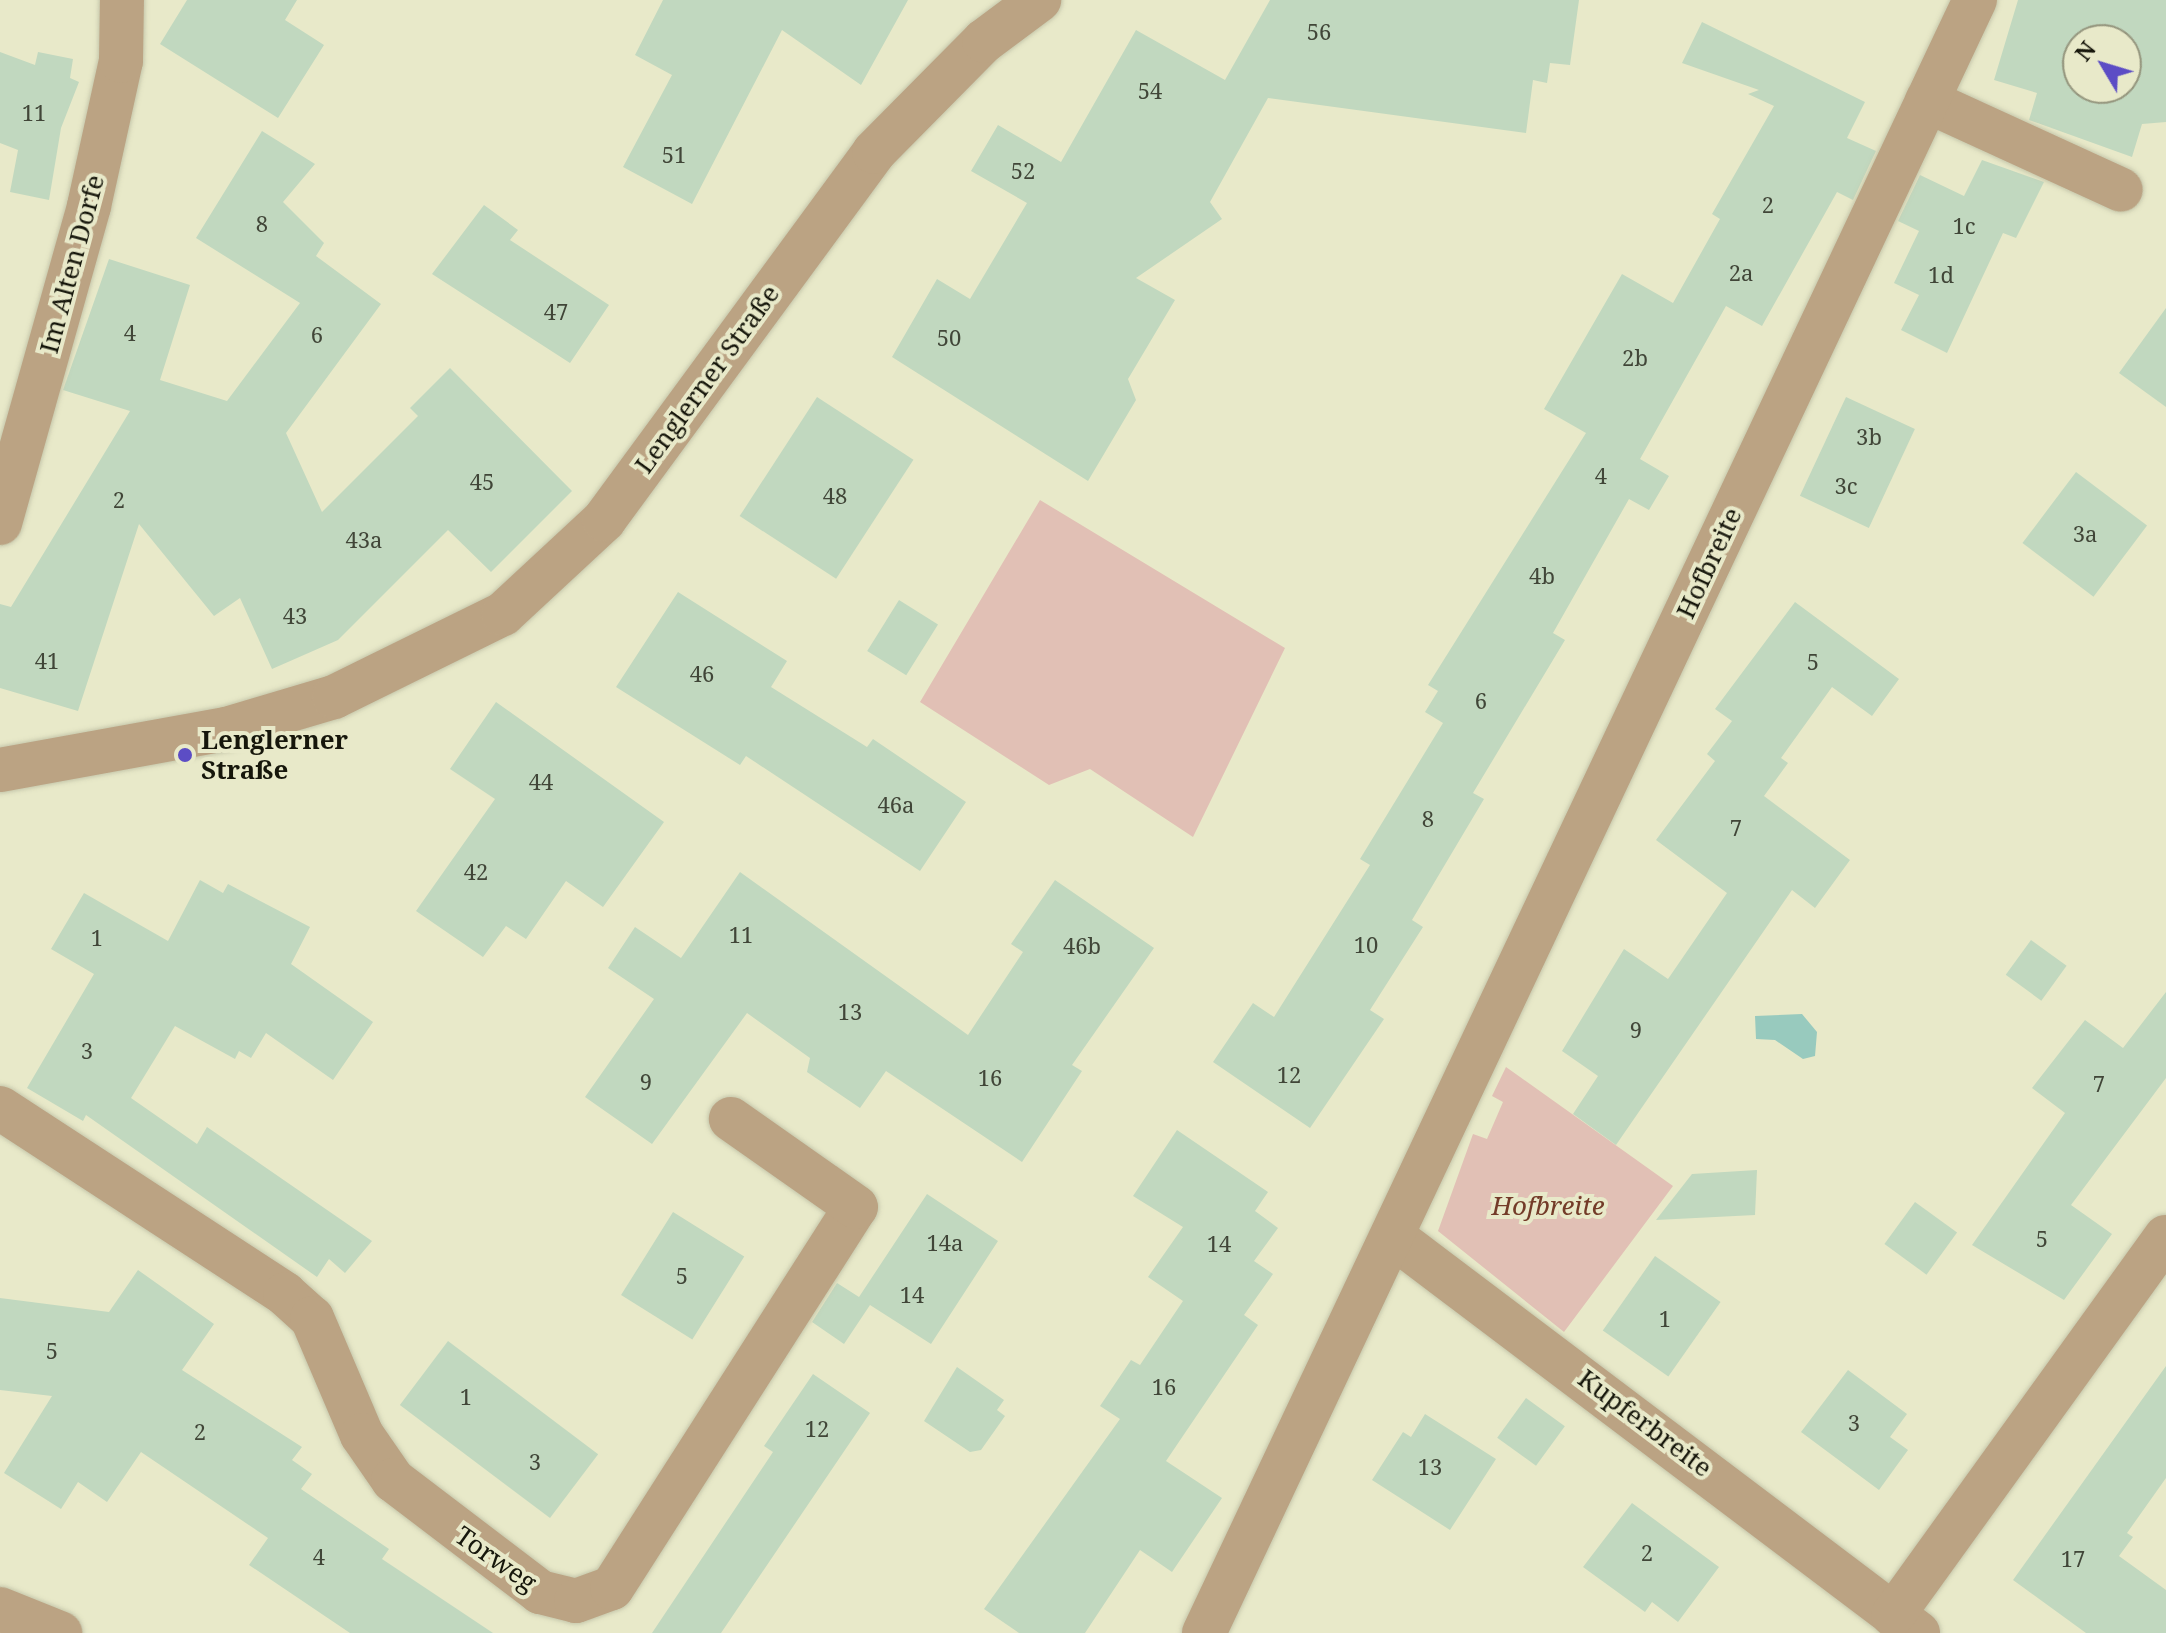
<!DOCTYPE html>
<meta charset="utf-8">
<style>
body{margin:0}
#map{position:relative;width:2166px;height:1633px;overflow:hidden;background:#e8e9c9;font-family:"Noto Serif",serif}
div>[style]{position:absolute}
.green>*{inset:0;background:#e1c0b5}
.water>*{inset:0;background:#98cabe}
.building>*{inset:0;background:#c1d8bf;transform-origin:0 0}
.roads{filter:drop-shadow(0 0 2px #c6c7ab) drop-shadow(0 0 2px #c6c7ab)}
.minor>*{height:44px;margin:-22px;padding:0 22px;transform-origin:22px;border-radius:22px;background:#bba383}
.dots>*{width:22px;height:22px;translate:-50% -50%;box-sizing:border-box;border:4px solid #e8e9c9;border-radius:50%}
span{translate:-50% -50%;white-space:nowrap;text-align:center;line-height:1.15;-webkit-text-stroke:8px #e8e9c9;paint-order:stroke}
.number-label{font-size:22px;color:#414638}
.number-label span{-webkit-text-stroke-width:0}
.street-label{font-size:26px;color:#16160b}
.poi-label{font-size:26px;color:#16160b;font-weight:700}
.left{translate:0 -50%;text-align:left}
.park-label{font-size:26px;color:#733b28;font-style:italic}
.north{position:absolute;left:2062px;top:24px;width:80px;height:80px;box-sizing:border-box;background:#e8e9c9;border:2px solid #94957d;border-radius:50%;rotate:308deg;font-size:22px;font-weight:700;line-height:32px;text-align:center;color:#16160b}
.north::after{content:'';display:block;margin:auto;width:28px;height:36px;background:#5c4dc5;clip-path:polygon(50% 0,100% 100%,50% 72%,0 100%)}
</style>
<div id="map">
<div class="green">
<i style="clip-path:polygon(1040px 500px,1285px 648px,1193px 837px,1090px 769px,1049px 785px,920px 702px)"></i>
<i style="clip-path:polygon(1506px 1067px,1673px 1186px,1564px 1332px,1438px 1231px,1473px 1134px,1487px 1139px,1503px 1102px,1492px 1096px)"></i>
</div>
<div class="water">
<i style="clip-path:polygon(1802px 1014px,1817px 1032px,1815px 1056px,1803px 1059px,1775px 1040px,1756px 1039px,1755px 1016px)"></i>
</div>
<div class="building">
<i style="clip-path:polygon(187px 0,297px 0,285px 20px,324px 45px,278px 118px,160px 44px)"></i>
<i style="clip-path:polygon(663px 0,908px 0,861px 85px,782px 30px,692px 204px,623px 167px,672px 75px,635px 55px)"></i>
<i style="clip-path:polygon(1270px 0,1579px 0,1570px 65px,1550px 63px,1547px 83px,1533px 80px,1526px 133px,1268px 98px,1210px 202px,1222px 219px,1136px 278px,1175px 300px,1128px 379px,1136px 400px,1088px 481px,892px 357px,937px 279px,970px 299px,1027px 203px,971px 171px,998px 125px,1061px 162px,1136px 30px,1225px 80px)"></i>
<i style="clip-path:polygon(evenodd,2018px 0,2166px 0,2166px 122px,2142px 124px,2132px 157px,2029px 120px,2037px 93px,1994px 80px,2018px 0,2078px 40px,2126px 40px,2126px 88px,2078px 88px,2078px 40px)"></i>
<i style="clip-path:polygon(1702px 22px,1865px 102px,1847px 138px,1876px 151px,1853px 200px,1837px 192px,1762px 326px,1726px 306px,1640px 459px,1669px 476px,1649px 510px,1629px 499px,1553px 633px,1565px 640px,1473px 793px,1484px 799px,1412px 920px,1423px 927px,1370px 1010px,1384px 1019px,1310px 1128px,1213px 1062px,1253px 1003px,1274px 1017px,1370px 865px,1360px 859px,1443px 723px,1425px 712px,1438px 691px,1428px 685px,1586px 433px,1544px 409px,1622px 274px,1673px 303px,1720px 219px,1712px 214px,1774px 106px,1748px 94px,1759px 90px,1682px 63px)"></i>
<i style="clip-path:polygon(0 52px,35px 65px,38px 52px,73px 59px,70px 78px,79px 82px,61px 128px,49px 200px,10px 192px,18px 150px,0 143px)"></i>
<i style="clip-path:polygon(262px 131px,315px 164px,283px 202px,324px 243px,316px 256px,381px 304px,286px 433px,322px 512px,418px 416px,410px 408px,450px 368px,572px 491px,491px 572px,448px 530px,338px 640px,272px 669px,240px 598px,214px 616px,139px 524px,78px 711px,0 688px,0 604px,11px 607px,130px 411px,63px 390px,109px 259px,190px 285px,160px 380px,227px 401px,300px 303px,196px 238px)"></i>
<i style="clip-path:polygon(1982px 160px,2044px 182px,2016px 238px,2003px 233px,1947px 353px,1901px 330px,1919px 295px,1894px 283px,1919px 231px,1898px 221px,1920px 175px,1964px 196px)"></i>
<i style="clip-path:polygon(484px 205px,518px 230px,510px 240px,609px 305px,570px 363px,432px 274px)"></i>
<i style="clip-path:polygon(2166px 308px,2166px 407px,2119px 373px)"></i>
<i style="left:817px;top:397px;width:115px;height:142px;rotate:33deg"></i>
<i style="left:1846px;top:397px;width:76px;height:109px;rotate:25deg"></i>
<i style="left:2076px;top:472px;width:89px;height:89px;rotate:37deg"></i>
<i style="clip-path:polygon(678px 592px,787px 661px,771px 687px,867px 747px,873px 739px,966px 802px,920px 871px,746px 756px,740px 765px,616px 687px)"></i>
<i style="left:899px;top:600px;width:46px;height:60px;rotate:32deg"></i>
<i style="clip-path:polygon(1795px 602px,1899px 679px,1872px 716px,1832px 687px,1781px 758px,1788px 763px,1764px 796px,1850px 860px,1815px 908px,1792px 890px,1616px 1145px,1573px 1114px,1598px 1076px,1562px 1051px,1624px 949px,1668px 979px,1727px 893px,1656px 840px,1715px 761px,1707px 754px,1732px 721px,1715px 709px)"></i>
<i style="clip-path:polygon(496px 702px,664px 822px,603px 907px,566px 881px,526px 939px,506px 926px,483px 957px,416px 911px,495px 799px,450px 769px)"></i>
<i style="clip-path:polygon(740px 872px,968px 1035px,1023px 952px,1011px 944px,1055px 880px,1154px 948px,1072px 1065px,1082px 1071px,1022px 1162px,886px 1071px,860px 1108px,807px 1072px,810px 1058px,747px 1013px,652px 1144px,585px 1097px,654px 999px,608px 968px,635px 927px,681px 958px)"></i>
<i style="clip-path:polygon(200px 880px,223px 893px,228px 884px,310px 927px,291px 964px,373px 1022px,333px 1080px,266px 1033px,251px 1058px,239px 1051px,235px 1059px,175px 1026px,131px 1098px,197px 1144px,207px 1127px,372px 1241px,345px 1273px,329px 1259px,317px 1277px,86px 1115px,83px 1121px,27px 1088px,94px 974px,51px 949px,84px 893px,168px 941px)"></i>
<i style="left:2031px;top:940px;width:44px;height:43px;rotate:36deg"></i>
<i style="clip-path:polygon(2166px 992px,2166px 1078px,2071px 1205px,2112px 1234px,2064px 1300px,1972px 1245px,2065px 1113px,2032px 1088px,2085px 1020px,2123px 1048px)"></i>
<i style="clip-path:polygon(1177px 1130px,1268px 1192px,1255px 1211px,1278px 1228px,1254px 1261px,1273px 1274px,1244px 1315px,1258px 1325px,1166px 1461px,1222px 1498px,1172px 1572px,1140px 1550px,1085px 1633px,1019px 1633px,984px 1609px,1120px 1419px,1100px 1406px,1131px 1360px,1140px 1365px,1183px 1301px,1148px 1277px,1183px 1227px,1133px 1196px)"></i>
<i style="clip-path:polygon(1757px 1170px,1755px 1215px,1656px 1220px,1692px 1174px)"></i>
<i style="clip-path:polygon(927px 1194px,998px 1241px,931px 1344px,870px 1305px,844px 1344px,812px 1322px,837px 1283px,859px 1297px)"></i>
<i style="left:1915px;top:1202px;width:52px;height:52px;rotate:36deg"></i>
<i style="left:673px;top:1212px;width:84px;height:98px;rotate:32deg"></i>
<i style="left:1655px;top:1256px;width:80px;height:91px;rotate:35deg"></i>
<i style="clip-path:polygon(138px 1270px,214px 1324px,182px 1370px,302px 1447px,292px 1460px,312px 1474px,301px 1489px,389px 1549px,382px 1559px,493px 1633px,350px 1633px,249px 1565px,268px 1538px,141px 1452px,107px 1502px,78px 1482px,61px 1509px,4px 1473px,52px 1396px,0 1390px,0 1298px,109px 1312px)"></i>
<i style="left:448px;top:1341px;width:188px;height:80px;rotate:37deg"></i>
<i style="clip-path:polygon(2166px 1366px,2166px 1478px,2127px 1533px,2133px 1537px,2119px 1556px,2166px 1590px,2166px 1633px,2086px 1633px,2013px 1580px)"></i>
<i style="clip-path:polygon(957px 1367px,1004px 1400px,997px 1410px,1005px 1416px,981px 1450px,970px 1452px,924px 1421px)"></i>
<i style="clip-path:polygon(1848px 1370px,1907px 1414px,1890px 1437px,1908px 1450px,1879px 1490px,1801px 1432px)"></i>
<i style="clip-path:polygon(813px 1374px,870px 1413px,721px 1633px,652px 1633px,773px 1452px,764px 1446px)"></i>
<i style="left:1526px;top:1398px;width:48px;height:49px;rotate:36deg"></i>
<i style="clip-path:polygon(1425px 1414px,1496px 1459px,1450px 1530px,1372px 1480px,1403px 1432px,1411px 1437px)"></i>
<i style="clip-path:polygon(1632px 1503px,1719px 1567px,1678px 1622px,1652px 1602px,1645px 1612px,1583px 1567px)"></i>
</div>
<div class="roads">
<div class="minor">
<i style="left:1927px;top:101px;width:213px;rotate:24.6deg"></i>
<i style="left:0;top:523px;width:329px;rotate:-74.3deg"></i>
<i style="left:89px;top:206px;width:148px;rotate:-77.6deg"></i>
<i style="left:121px;top:61px;width:61px;rotate:-89.1deg"></i>
<i style="left:0;top:770px;width:230px;rotate:-10.3deg"></i>
<i style="left:226px;top:729px;width:113px;rotate:-16.5deg"></i>
<i style="left:334px;top:697px;width:188px;rotate:-26.2deg"></i>
<i style="left:503px;top:614px;width:138px;rotate:-42.9deg"></i>
<i style="left:604px;top:520px;width:456px;rotate:-53.7deg"></i>
<i style="left:874px;top:152px;width:156px;rotate:-45.3deg"></i>
<i style="left:984px;top:41px;width:69px;rotate:-36.7deg"></i>
<i style="left:0;top:1108px;width:340px;rotate:33.1deg"></i>
<i style="left:285px;top:1294px;width:36px;rotate:42deg"></i>
<i style="left:312px;top:1318px;width:127px;rotate:66.9deg"></i>
<i style="left:362px;top:1435px;width:55px;rotate:55.4deg"></i>
<i style="left:393px;top:1480px;width:185px;rotate:37.3deg"></i>
<i style="left:540px;top:1592px;width:37px;rotate:14deg"></i>
<i style="left:576px;top:1601px;width:38px;rotate:-20deg"></i>
<i style="left:612px;top:1588px;width:452px;rotate:-57.4deg"></i>
<i style="left:856px;top:1207px;width:153px;rotate:-144.9deg"></i>
<i style="left:1392px;top:1236px;width:659px;rotate:37.04deg"></i>
<i style="left:0;top:1609px;width:65px;rotate:21.8deg"></i>
<i style="left:1893px;top:1615px;width:466px;rotate:-54.2deg"></i>
<i style="left:1204px;top:1633px;width:1806px;rotate:-64.73deg"></i>
</div>
</div>
<div class="dots">
<i style="left:185px;top:755px;background:#5c4dc5"></i>
</div>
<div class="number-label">
<span style="left:1319px;top:32px">56</span>
<span style="left:1150px;top:91px">54</span>
<span style="left:34px;top:113px">11</span>
<span style="left:674px;top:155px">51</span>
<span style="left:1023px;top:171px">52</span>
<span style="left:1768px;top:205px">2</span>
<span style="left:262px;top:224px">8</span>
<span style="left:1964px;top:226px">1c</span>
<span style="left:1741px;top:273px">2a</span>
<span style="left:1941px;top:275px">1d</span>
<span style="left:556px;top:312px">47</span>
<span style="left:130px;top:333px">4</span>
<span style="left:317px;top:335px">6</span>
<span style="left:949px;top:338px">50</span>
<span style="left:1635px;top:358px">2b</span>
<span style="left:1869px;top:437px">3b</span>
<span style="left:1601px;top:476px">4</span>
<span style="left:482px;top:482px">45</span>
<span style="left:1846px;top:486px">3c</span>
<span style="left:835px;top:496px">48</span>
<span style="left:119px;top:500px">2</span>
<span style="left:2085px;top:534px">3a</span>
<span style="left:364px;top:540px">43a</span>
<span style="left:1542px;top:576px">4b</span>
<span style="left:295px;top:616px">43</span>
<span style="left:47px;top:661px">41</span>
<span style="left:1813px;top:662px">5</span>
<span style="left:702px;top:674px">46</span>
<span style="left:1481px;top:701px">6</span>
<span style="left:541px;top:782px">44</span>
<span style="left:896px;top:805px">46a</span>
<span style="left:1428px;top:819px">8</span>
<span style="left:1736px;top:828px">7</span>
<span style="left:476px;top:872px">42</span>
<span style="left:741px;top:935px">11</span>
<span style="left:97px;top:938px">1</span>
<span style="left:1366px;top:945px">10</span>
<span style="left:1082px;top:946px">46b</span>
<span style="left:850px;top:1012px">13</span>
<span style="left:1636px;top:1030px">9</span>
<span style="left:87px;top:1051px">3</span>
<span style="left:1289px;top:1075px">12</span>
<span style="left:990px;top:1078px">16</span>
<span style="left:646px;top:1082px">9</span>
<span style="left:2099px;top:1084px">7</span>
<span style="left:2042px;top:1239px">5</span>
<span style="left:945px;top:1243px">14a</span>
<span style="left:1219px;top:1244px">14</span>
<span style="left:682px;top:1276px">5</span>
<span style="left:912px;top:1295px">14</span>
<span style="left:1665px;top:1319px">1</span>
<span style="left:52px;top:1351px">5</span>
<span style="left:1164px;top:1387px">16</span>
<span style="left:466px;top:1397px">1</span>
<span style="left:1854px;top:1423px">3</span>
<span style="left:817px;top:1429px">12</span>
<span style="left:200px;top:1432px">2</span>
<span style="left:535px;top:1462px">3</span>
<span style="left:1430px;top:1467px">13</span>
<span style="left:1647px;top:1553px">2</span>
<span style="left:319px;top:1557px">4</span>
<span style="left:2073px;top:1559px">17</span>
</div>
<div class="street-label">
<span style="left:72px;top:264px;rotate:-75deg">Im Alten Dorfe</span>
<span style="left:707px;top:379px;rotate:-54deg">Lenglerner Straße</span>
<span style="left:1709px;top:563px;rotate:-65deg">Hofbreite</span>
<span style="left:1645px;top:1423px;rotate:37deg">Kupferbreite</span>
<span style="left:496px;top:1559px;rotate:35deg">Torweg</span>
</div>
<div class="poi-label">
<span class="left" style="left:201px;top:755px">Lenglerner<br>Straße</span>
</div>
<div class="park-label">
<span style="left:1548px;top:1206px">Hofbreite</span>
</div>
<div class="north">N</div>
</div>
